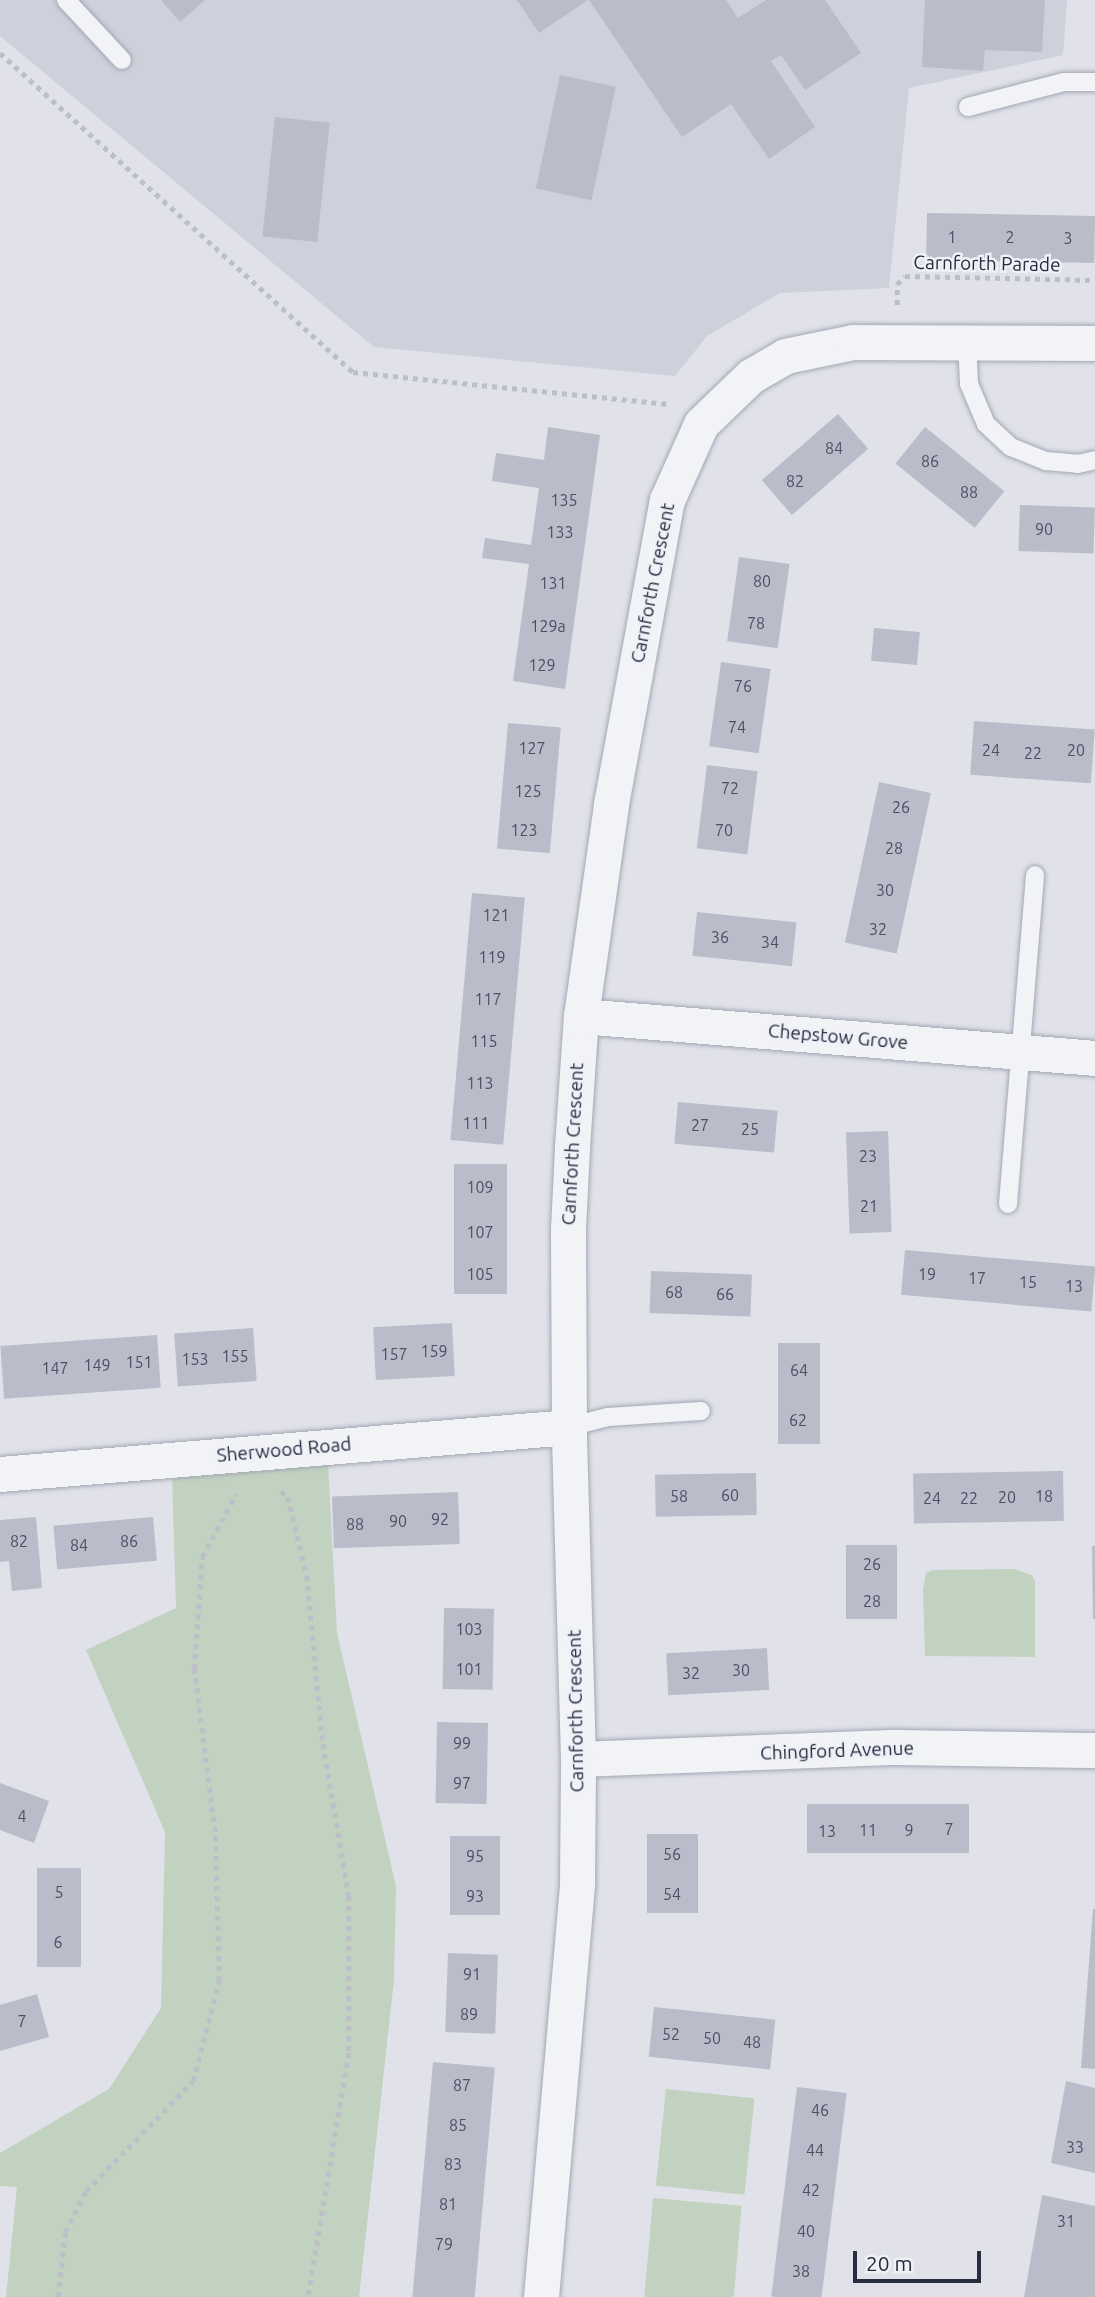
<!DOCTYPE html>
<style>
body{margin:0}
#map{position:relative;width:1095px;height:2297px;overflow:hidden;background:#e0e1e9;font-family:Ubuntu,sans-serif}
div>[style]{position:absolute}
.built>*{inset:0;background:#ced0db}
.green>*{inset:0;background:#c1d3c0;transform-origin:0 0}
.building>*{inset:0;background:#babcc9;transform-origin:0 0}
.path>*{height:4.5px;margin-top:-2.25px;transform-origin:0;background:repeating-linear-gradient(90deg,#bdbfc8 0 5px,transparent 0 10px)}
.roads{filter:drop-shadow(0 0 2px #a5a7b3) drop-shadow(0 0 2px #a5a7b3)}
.lane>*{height:18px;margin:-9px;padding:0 9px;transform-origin:9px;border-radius:9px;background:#f2f3f7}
.street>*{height:35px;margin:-17.5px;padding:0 17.5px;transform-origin:17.5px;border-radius:17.5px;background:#f2f3f7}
span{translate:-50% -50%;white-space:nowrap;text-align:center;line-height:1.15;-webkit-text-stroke:5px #eff1f7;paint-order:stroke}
.number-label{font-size:16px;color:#4c5063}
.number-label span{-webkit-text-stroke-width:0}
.street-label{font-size:19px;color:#282c41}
.scale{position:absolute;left:853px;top:2251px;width:128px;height:32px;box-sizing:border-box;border:4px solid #282c41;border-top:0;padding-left:9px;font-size:21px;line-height:24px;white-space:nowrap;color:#282c41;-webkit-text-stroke:5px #eff1f7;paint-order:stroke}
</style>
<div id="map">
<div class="built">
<i style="clip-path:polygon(0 0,1067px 0,1063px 55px,909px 88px,889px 288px,780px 293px,707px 336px,675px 376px,374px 347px,0 36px)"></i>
</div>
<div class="green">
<i style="clip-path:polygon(328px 1462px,337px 1633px,396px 1886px,394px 1980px,359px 2297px,6px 2297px,17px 2187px,0 2186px,0 2153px,109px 2089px,161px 2008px,165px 1832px,86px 1650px,176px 1608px,172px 1475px)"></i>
<i style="clip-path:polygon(1014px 1569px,1032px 1575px,1035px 1581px,1035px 1657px,925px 1656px,923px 1590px,926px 1573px,932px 1570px)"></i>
<i style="left:666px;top:2089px;width:89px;height:97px;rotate:6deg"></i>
<i style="left:653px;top:2198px;width:89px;height:99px;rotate:5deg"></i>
</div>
<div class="building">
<i style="clip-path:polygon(161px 0,205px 0,180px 22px)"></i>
<i style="clip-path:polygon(517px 0,588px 0,539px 33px)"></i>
<i style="clip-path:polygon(589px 0,726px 0,738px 18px,766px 0,825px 0,861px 53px,805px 90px,781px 55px,771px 61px,815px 127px,769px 159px,731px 104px,682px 137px)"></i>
<i style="clip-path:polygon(925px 0,1045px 0,1042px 52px,985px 50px,983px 71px,922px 67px)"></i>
<i style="left:560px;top:75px;width:57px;height:116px;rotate:12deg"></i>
<i style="left:275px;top:117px;width:55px;height:120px;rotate:6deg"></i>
<i style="left:927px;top:213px;width:168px;height:47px;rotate:1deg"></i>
<i style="left:838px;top:414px;width:46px;height:101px;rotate:49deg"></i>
<i style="clip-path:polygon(548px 427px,600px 435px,565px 689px,513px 681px,529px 564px,482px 558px,485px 538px,531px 545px,539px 488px,492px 481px,496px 453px,544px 460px)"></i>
<i style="left:925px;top:427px;width:102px;height:47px;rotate:39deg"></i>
<i style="left:1020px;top:505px;width:75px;height:46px;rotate:2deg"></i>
<i style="left:739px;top:557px;width:51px;height:85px;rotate:8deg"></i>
<i style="left:874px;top:628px;width:46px;height:33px;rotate:5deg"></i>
<i style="left:721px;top:662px;width:50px;height:85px;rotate:8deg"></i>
<i style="left:974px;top:721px;width:121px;height:54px;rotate:4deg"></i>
<i style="left:508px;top:723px;width:53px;height:126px;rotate:5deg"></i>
<i style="left:707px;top:765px;width:51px;height:84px;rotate:7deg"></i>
<i style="left:879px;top:782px;width:53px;height:164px;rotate:12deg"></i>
<i style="left:472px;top:893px;width:53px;height:248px;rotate:5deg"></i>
<i style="left:697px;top:912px;width:100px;height:44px;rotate:6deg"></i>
<i style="left:678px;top:1102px;width:100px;height:42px;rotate:5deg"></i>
<i style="left:888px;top:1131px;width:101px;height:42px;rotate:88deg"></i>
<i style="left:454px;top:1164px;width:53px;height:130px"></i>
<i style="left:905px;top:1250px;width:191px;height:45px;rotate:5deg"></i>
<i style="left:651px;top:1271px;width:101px;height:42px;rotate:2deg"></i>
<i style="left:452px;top:1323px;width:53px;height:79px;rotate:87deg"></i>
<i style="left:253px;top:1328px;width:53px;height:79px;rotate:86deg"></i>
<i style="left:157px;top:1335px;width:53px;height:157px;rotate:86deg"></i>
<i style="left:778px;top:1343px;width:42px;height:101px"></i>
<i style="left:1063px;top:1471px;width:50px;height:150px;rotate:89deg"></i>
<i style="left:756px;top:1473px;width:42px;height:101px;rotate:89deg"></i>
<i style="left:458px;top:1492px;width:52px;height:126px;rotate:88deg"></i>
<i style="clip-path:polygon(36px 1517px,42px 1588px,12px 1591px,9px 1561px,0 1562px,0 1520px)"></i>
<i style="left:153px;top:1517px;width:44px;height:100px;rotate:85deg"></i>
<i style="left:897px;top:1545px;width:74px;height:51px;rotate:90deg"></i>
<i style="clip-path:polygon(1092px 1546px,1095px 1546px,1095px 1619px,1093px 1619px)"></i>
<i style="left:444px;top:1608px;width:50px;height:81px;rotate:1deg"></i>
<i style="left:767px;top:1648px;width:42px;height:101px;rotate:87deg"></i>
<i style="left:437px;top:1722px;width:51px;height:81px;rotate:1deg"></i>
<i style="clip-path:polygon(0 1783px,49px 1801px,34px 1843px,0 1830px)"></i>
<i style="left:969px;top:1804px;width:49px;height:162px;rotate:90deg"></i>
<i style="left:647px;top:1834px;width:51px;height:79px"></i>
<i style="left:450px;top:1836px;width:50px;height:79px"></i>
<i style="left:37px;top:1868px;width:44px;height:99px"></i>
<i style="clip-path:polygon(1093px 1909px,1095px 1909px,1095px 2069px,1081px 2068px)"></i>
<i style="left:448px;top:1953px;width:50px;height:79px;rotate:2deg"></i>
<i style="clip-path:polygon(37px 1994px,49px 2037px,0 2051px,0 2005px)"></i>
<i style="left:654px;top:2007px;width:122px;height:50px;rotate:6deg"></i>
<i style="left:433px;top:2062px;width:62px;height:236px;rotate:5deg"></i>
<i style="clip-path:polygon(1066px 2081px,1095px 2088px,1095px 2173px,1051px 2163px)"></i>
<i style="left:797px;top:2087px;width:50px;height:211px;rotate:7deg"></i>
<i style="clip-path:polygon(1042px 2195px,1095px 2206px,1095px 2297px,1024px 2297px)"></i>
</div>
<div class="path">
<i style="left:0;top:53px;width:476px;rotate:42.1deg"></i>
<i style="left:353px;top:372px;width:317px;rotate:5.8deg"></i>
<i style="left:897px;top:305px;width:21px;rotate:-90deg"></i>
<i style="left:897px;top:284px;width:11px;rotate:-45deg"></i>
<i style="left:905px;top:276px;width:190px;rotate:1.2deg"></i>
<i style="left:281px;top:1491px;width:9px;rotate:41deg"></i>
<i style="left:288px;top:1497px;width:81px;rotate:76.5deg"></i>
<i style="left:307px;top:1576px;width:169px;rotate:84.6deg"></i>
<i style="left:323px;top:1744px;width:154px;rotate:80.3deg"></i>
<i style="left:349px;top:1896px;width:157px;rotate:90deg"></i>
<i style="left:349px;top:2053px;width:247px;rotate:99.5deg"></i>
<i style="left:58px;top:2297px;width:65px;rotate:-83.9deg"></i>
<i style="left:65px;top:2232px;width:46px;rotate:-62.9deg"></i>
<i style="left:86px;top:2191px;width:153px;rotate:-45.8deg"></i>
<i style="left:193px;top:2081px;width:103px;rotate:-75.4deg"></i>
<i style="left:219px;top:1981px;width:149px;rotate:-91.5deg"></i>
<i style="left:215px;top:1832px;width:164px;rotate:-97.3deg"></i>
<i style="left:194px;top:1669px;width:112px;rotate:-85.9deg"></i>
<i style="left:202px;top:1557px;width:72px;rotate:-61.6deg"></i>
</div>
<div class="roads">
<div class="lane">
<i style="left:66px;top:0;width:82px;rotate:47deg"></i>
<i style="left:968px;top:107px;width:99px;rotate:-14.6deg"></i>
<i style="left:1064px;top:82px;width:31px"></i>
<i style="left:967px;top:341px;width:43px;rotate:87.3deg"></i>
<i style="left:969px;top:384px;width:43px;rotate:67deg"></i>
<i style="left:986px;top:424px;width:34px;rotate:43deg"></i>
<i style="left:1011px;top:447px;width:38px;rotate:22deg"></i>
<i style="left:1046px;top:461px;width:32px;rotate:5deg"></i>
<i style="left:1078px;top:464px;width:17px;rotate:-13deg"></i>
<i style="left:1008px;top:1204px;width:330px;rotate:-85.3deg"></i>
<i style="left:569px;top:1427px;width:40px;rotate:-14.4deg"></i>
<i style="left:608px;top:1417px;width:93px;rotate:-3.7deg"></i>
</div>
<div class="street">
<i style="left:581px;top:1016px;width:516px;rotate:4.67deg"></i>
<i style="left:0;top:1474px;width:571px;rotate:-4.72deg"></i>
<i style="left:578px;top:1759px;width:319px;rotate:-2.2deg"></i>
<i style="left:897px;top:1747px;width:198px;rotate:0.9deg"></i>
<i style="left:541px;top:2297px;width:416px;rotate:-85deg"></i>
<i style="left:577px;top:1883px;width:124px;rotate:-89.5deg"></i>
<i style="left:578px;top:1759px;width:332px;rotate:-91.6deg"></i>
<i style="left:569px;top:1427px;width:198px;rotate:-90.3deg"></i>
<i style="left:568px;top:1229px;width:82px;rotate:-87.2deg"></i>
<i style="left:572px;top:1147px;width:131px;rotate:-86.1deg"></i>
<i style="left:581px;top:1016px;width:214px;rotate:-81.9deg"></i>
<i style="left:611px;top:804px;width:309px;rotate:-79.6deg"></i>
<i style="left:667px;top:500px;width:83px;rotate:-65.9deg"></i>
<i style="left:701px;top:424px;width:69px;rotate:-43.8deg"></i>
<i style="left:751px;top:376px;width:39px;rotate:-30deg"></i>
<i style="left:785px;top:356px;width:69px;rotate:-11.6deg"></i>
<i style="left:853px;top:342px;width:242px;rotate:0.2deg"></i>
</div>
</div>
<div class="number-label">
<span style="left:952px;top:237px">1</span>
<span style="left:1010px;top:237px">2</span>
<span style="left:1068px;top:238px">3</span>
<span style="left:834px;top:448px">84</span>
<span style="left:930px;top:461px">86</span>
<span style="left:795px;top:481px">82</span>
<span style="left:969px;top:492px">88</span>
<span style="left:564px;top:500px">135</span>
<span style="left:1044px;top:529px">90</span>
<span style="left:560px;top:532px">133</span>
<span style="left:762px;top:581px">80</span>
<span style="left:553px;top:583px">131</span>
<span style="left:756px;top:623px">78</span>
<span style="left:548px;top:626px">129a</span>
<span style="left:542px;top:665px">129</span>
<span style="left:743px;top:686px">76</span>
<span style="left:737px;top:727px">74</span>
<span style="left:532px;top:748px">127</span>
<span style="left:991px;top:750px">24</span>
<span style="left:1076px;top:750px">20</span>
<span style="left:1033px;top:753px">22</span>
<span style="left:730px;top:788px">72</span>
<span style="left:528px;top:791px">125</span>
<span style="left:901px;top:807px">26</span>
<span style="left:524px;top:830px">123</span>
<span style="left:724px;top:830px">70</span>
<span style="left:894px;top:848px">28</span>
<span style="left:885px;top:890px">30</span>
<span style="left:496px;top:915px">121</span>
<span style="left:878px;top:929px">32</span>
<span style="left:720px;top:937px">36</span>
<span style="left:770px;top:942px">34</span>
<span style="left:492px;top:957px">119</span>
<span style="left:488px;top:999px">117</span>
<span style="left:484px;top:1041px">115</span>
<span style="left:480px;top:1083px">113</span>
<span style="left:476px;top:1123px">111</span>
<span style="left:700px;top:1125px">27</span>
<span style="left:750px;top:1129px">25</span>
<span style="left:868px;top:1156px">23</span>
<span style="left:480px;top:1187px">109</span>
<span style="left:869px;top:1206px">21</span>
<span style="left:480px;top:1232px">107</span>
<span style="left:480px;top:1274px">105</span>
<span style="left:927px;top:1274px">19</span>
<span style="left:977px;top:1278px">17</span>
<span style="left:1028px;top:1282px">15</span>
<span style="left:1074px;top:1286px">13</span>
<span style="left:674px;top:1292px">68</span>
<span style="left:725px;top:1294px">66</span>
<span style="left:434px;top:1351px">159</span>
<span style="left:394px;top:1354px">157</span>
<span style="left:235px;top:1356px">155</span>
<span style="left:195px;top:1359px">153</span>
<span style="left:139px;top:1362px">151</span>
<span style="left:97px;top:1365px">149</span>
<span style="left:55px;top:1368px">147</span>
<span style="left:799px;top:1370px">64</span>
<span style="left:798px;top:1420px">62</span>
<span style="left:730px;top:1495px">60</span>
<span style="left:679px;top:1496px">58</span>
<span style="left:1044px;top:1496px">18</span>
<span style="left:1007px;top:1497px">20</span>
<span style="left:932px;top:1498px">24</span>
<span style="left:969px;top:1498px">22</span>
<span style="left:440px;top:1519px">92</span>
<span style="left:398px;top:1521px">90</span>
<span style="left:355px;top:1524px">88</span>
<span style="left:19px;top:1541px">82</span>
<span style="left:129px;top:1541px">86</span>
<span style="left:79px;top:1545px">84</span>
<span style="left:872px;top:1564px">26</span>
<span style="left:872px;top:1601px">28</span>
<span style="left:469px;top:1629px">103</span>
<span style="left:469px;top:1669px">101</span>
<span style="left:741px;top:1670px">30</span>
<span style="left:691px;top:1673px">32</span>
<span style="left:462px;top:1743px">99</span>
<span style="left:462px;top:1783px">97</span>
<span style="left:22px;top:1816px">4</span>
<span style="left:949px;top:1829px">7</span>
<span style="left:868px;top:1830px">11</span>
<span style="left:909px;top:1830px">9</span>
<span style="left:827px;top:1831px">13</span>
<span style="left:672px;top:1854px">56</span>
<span style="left:475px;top:1856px">95</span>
<span style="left:59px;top:1892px">5</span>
<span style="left:672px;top:1894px">54</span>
<span style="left:475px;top:1896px">93</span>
<span style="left:58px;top:1942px">6</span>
<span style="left:472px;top:1974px">91</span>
<span style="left:469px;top:2014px">89</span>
<span style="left:22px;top:2021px">7</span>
<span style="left:671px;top:2034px">52</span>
<span style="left:712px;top:2038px">50</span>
<span style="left:752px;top:2042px">48</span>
<span style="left:462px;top:2085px">87</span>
<span style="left:820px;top:2110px">46</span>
<span style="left:458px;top:2125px">85</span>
<span style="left:1075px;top:2147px">33</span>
<span style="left:815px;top:2150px">44</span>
<span style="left:453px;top:2164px">83</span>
<span style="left:811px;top:2190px">42</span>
<span style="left:448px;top:2204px">81</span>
<span style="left:1066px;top:2221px">31</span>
<span style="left:806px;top:2231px">40</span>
<span style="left:444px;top:2244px">79</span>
<span style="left:801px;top:2271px">38</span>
</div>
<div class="street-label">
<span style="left:987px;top:264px;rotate:1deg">Carnforth Parade</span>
<span style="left:653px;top:583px;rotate:-79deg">Carnforth Crescent</span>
<span style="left:838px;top:1037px;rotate:5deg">Chepstow Grove</span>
<span style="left:573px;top:1144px;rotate:-87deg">Carnforth Crescent</span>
<span style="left:284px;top:1450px;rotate:-5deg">Sherwood Road</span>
<span style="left:576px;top:1711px;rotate:-91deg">Carnforth Crescent</span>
<span style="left:837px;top:1751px;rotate:-2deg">Chingford Avenue</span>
</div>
<div class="scale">20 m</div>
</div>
